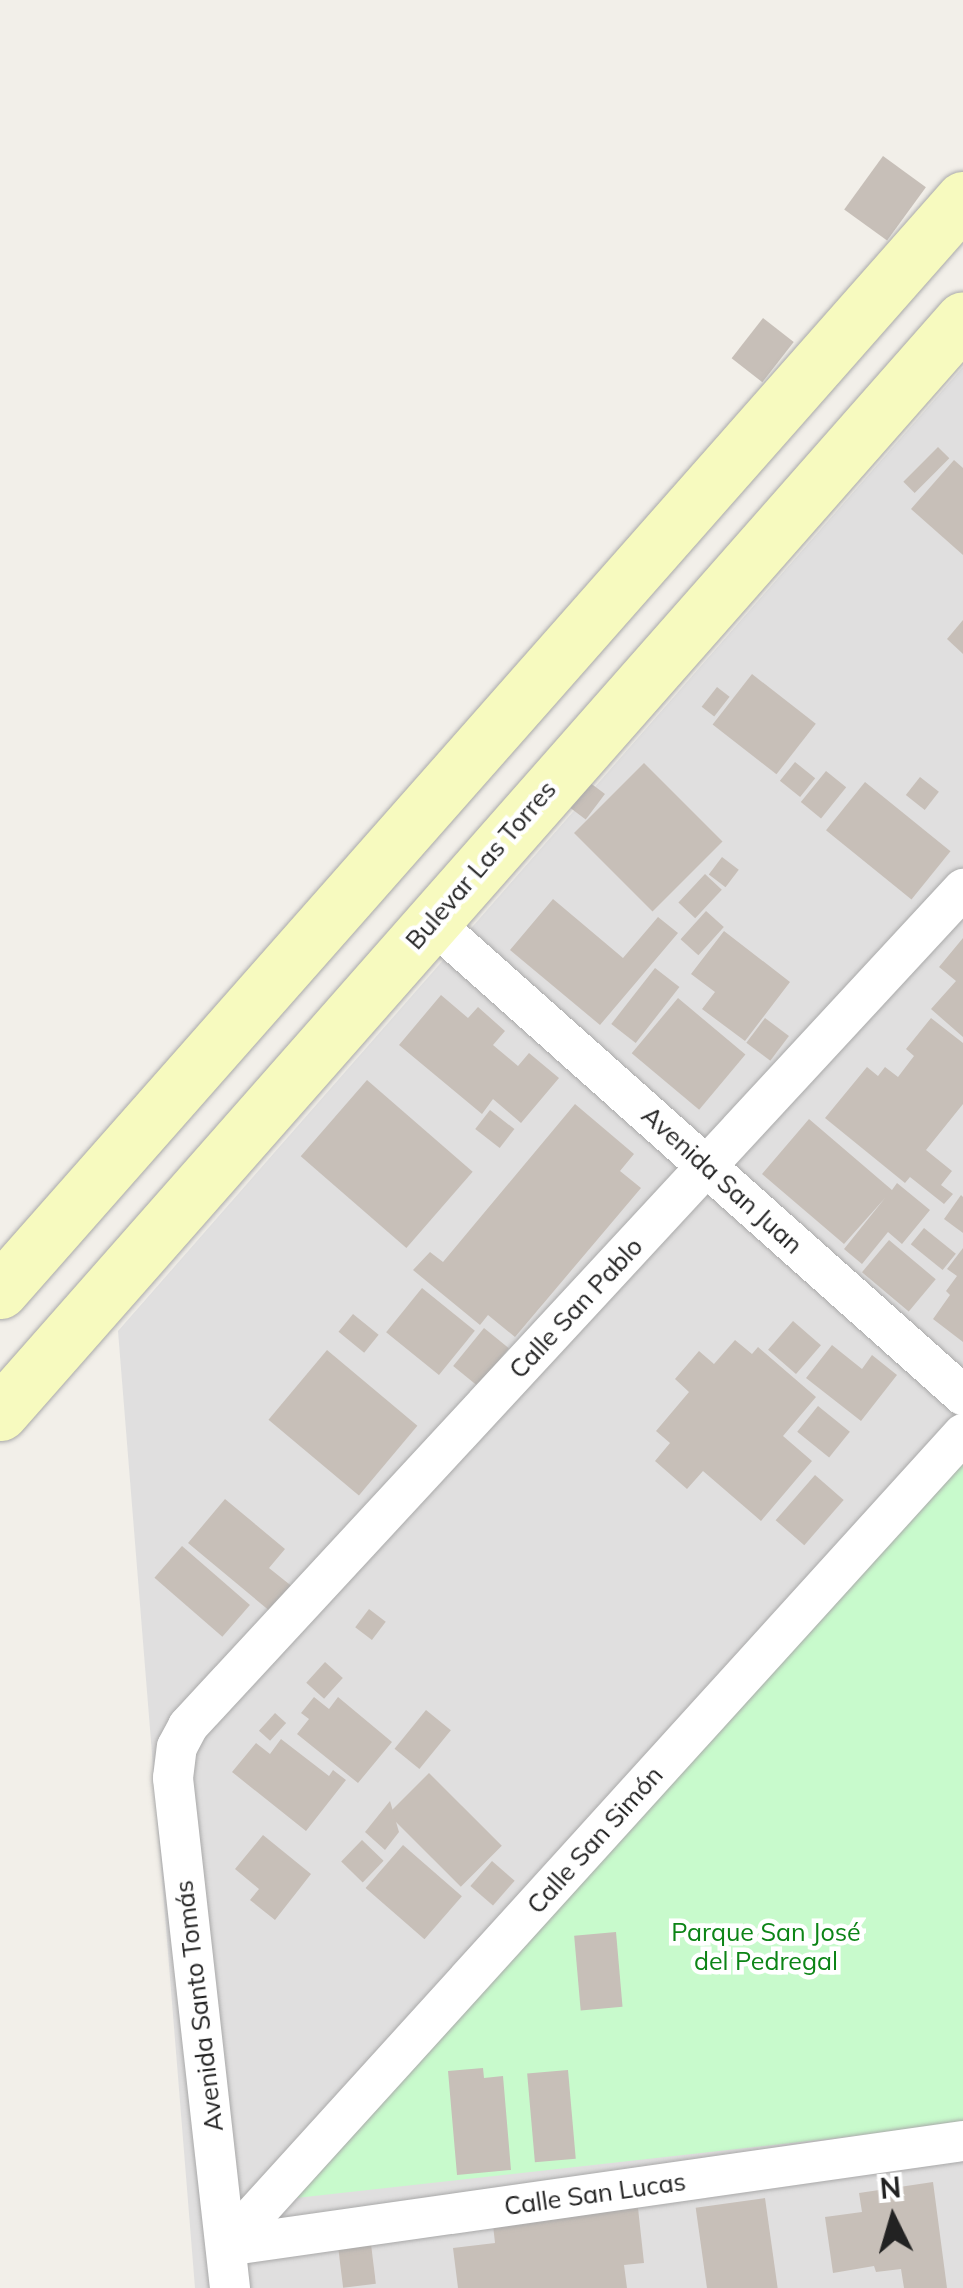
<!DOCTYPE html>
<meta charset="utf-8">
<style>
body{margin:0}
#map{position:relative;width:963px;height:2288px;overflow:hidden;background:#f2efe9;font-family:Mulish,sans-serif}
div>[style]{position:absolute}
.residential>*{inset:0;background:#e0dfdf}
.park>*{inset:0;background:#c8facc}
.building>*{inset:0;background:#c7bfb8;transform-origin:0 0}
.roads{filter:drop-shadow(0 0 2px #a9a9a9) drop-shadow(0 0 2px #a9a9a9)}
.street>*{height:40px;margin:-20px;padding:0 20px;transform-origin:20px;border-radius:20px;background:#fff}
.secondary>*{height:55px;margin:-27.5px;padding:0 27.5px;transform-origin:27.5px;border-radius:27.5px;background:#f7fabf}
span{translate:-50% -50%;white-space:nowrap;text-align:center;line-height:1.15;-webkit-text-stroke:9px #fff;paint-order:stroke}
.street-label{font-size:25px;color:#222}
.park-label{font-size:25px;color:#0c8416}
.north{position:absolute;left:843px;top:2168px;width:100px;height:100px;-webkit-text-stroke:8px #fff;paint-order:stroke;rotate:355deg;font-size:28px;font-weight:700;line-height:40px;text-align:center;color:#222}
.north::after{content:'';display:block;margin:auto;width:35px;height:45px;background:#222;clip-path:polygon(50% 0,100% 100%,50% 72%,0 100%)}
</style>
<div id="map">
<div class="residential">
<i style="clip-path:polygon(963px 367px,963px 2288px,195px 2288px,118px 1331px)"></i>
</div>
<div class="park">
<i style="clip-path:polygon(963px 1441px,963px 2124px,269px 2201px)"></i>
</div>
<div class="building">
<i style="left:883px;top:156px;width:53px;height:66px;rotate:36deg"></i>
<i style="left:763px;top:318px;width:39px;height:51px;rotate:38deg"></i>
<i style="left:938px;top:447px;width:16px;height:49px;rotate:45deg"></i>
<i style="clip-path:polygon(954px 460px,963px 468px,963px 555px,911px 509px)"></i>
<i style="clip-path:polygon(963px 620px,963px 654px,947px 639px)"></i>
<i style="left:752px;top:674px;width:81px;height:64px;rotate:38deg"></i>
<i style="left:717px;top:687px;width:16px;height:25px;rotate:38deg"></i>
<i style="left:795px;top:762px;width:26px;height:24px;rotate:39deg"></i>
<i style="left:644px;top:763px;width:111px;height:99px;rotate:45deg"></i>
<i style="left:826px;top:771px;width:26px;height:40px;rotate:39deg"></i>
<i style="left:920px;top:777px;width:24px;height:23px;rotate:38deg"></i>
<i style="left:589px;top:782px;width:20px;height:32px;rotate:37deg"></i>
<i style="left:865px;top:782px;width:110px;height:62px;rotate:39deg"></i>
<i style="left:722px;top:857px;width:21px;height:22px;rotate:37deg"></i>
<i style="left:705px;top:874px;width:23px;height:39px;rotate:43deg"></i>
<i style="clip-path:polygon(553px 899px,623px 958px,658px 917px,678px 933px,600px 1025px,510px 950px)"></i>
<i style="left:706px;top:911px;width:24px;height:38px;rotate:42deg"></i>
<i style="clip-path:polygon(724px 931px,790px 982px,745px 1041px,702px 1009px,715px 992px,691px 974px)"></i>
<i style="clip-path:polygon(963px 938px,963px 1037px,931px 1009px,956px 981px,939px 967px)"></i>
<i style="left:655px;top:968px;width:31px;height:71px;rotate:38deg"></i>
<i style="clip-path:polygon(441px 995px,468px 1018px,478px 1007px,505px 1031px,493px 1045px,518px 1066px,529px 1053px,559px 1078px,521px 1123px,493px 1099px,482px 1114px,399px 1045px)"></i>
<i style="left:678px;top:998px;width:88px;height:72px;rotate:40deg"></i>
<i style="left:765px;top:1018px;width:30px;height:31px;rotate:37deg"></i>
<i style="clip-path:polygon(931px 1018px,963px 1043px,963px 1104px,926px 1150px,952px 1171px,941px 1185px,953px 1194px,944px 1204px,910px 1177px,905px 1183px,825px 1118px,867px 1067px,878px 1076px,885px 1067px,898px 1077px,914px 1056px,906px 1049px)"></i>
<i style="left:367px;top:1080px;width:140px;height:101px;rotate:41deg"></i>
<i style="clip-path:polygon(575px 1104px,634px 1154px,620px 1171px,641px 1188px,515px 1337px,488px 1315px,480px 1325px,413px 1270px,430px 1252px,443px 1262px)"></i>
<i style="left:490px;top:1110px;width:31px;height:24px;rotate:38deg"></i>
<i style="clip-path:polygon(809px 1119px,892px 1190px,897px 1183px,930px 1210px,902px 1244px,888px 1232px,862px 1264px,844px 1249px,885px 1198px,844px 1244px,762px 1174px)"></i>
<i style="clip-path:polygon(961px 1195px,963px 1197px,963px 1233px,944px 1219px)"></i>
<i style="left:924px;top:1228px;width:41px;height:21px;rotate:39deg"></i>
<i style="left:889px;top:1240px;width:61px;height:42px;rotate:40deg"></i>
<i style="clip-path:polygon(963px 1248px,963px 1342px,933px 1319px,950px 1295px,946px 1291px,957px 1276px,947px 1269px)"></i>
<i style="left:422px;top:1288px;width:68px;height:57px;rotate:39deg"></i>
<i style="left:353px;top:1314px;width:33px;height:23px;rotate:39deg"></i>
<i style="left:793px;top:1321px;width:37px;height:38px;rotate:41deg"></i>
<i style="left:484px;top:1328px;width:32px;height:49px;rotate:39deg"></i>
<i style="clip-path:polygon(735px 1340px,752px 1354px,758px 1347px,816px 1397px,783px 1436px,812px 1461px,761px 1521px,703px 1471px,687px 1489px,655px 1461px,670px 1443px,656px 1431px,689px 1392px,675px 1379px,699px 1351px,714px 1364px)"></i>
<i style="clip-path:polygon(832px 1345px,862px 1369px,872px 1355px,897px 1375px,861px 1421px,806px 1378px)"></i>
<i style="left:327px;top:1350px;width:118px;height:91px;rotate:40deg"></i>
<i style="left:818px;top:1406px;width:41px;height:33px;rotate:39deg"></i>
<i style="left:815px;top:1475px;width:38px;height:60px;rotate:41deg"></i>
<i style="clip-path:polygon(225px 1499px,285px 1549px,269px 1568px,299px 1592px,277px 1617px,188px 1543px)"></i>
<i style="left:182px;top:1546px;width:90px;height:42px;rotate:41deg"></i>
<i style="left:369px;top:1609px;width:21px;height:23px;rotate:37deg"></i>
<i style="left:325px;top:1662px;width:24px;height:28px;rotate:42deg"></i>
<i style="clip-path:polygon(314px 1697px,329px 1709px,338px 1697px,392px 1742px,358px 1783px,297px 1734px,309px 1719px,301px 1713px)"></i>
<i style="left:426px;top:1710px;width:32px;height:50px;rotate:39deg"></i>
<i style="left:275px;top:1713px;width:15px;height:24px;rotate:42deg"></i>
<i style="clip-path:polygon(281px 1739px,329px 1776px,333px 1770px,346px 1780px,306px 1831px,232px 1772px,256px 1743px,270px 1754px)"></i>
<i style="left:429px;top:1773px;width:103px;height:58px;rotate:45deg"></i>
<i style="clip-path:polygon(390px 1801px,399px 1832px,385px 1850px,365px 1832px)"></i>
<i style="clip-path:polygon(263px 1835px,311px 1874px,275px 1920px,250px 1900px,259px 1889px,235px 1869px)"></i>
<i style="left:362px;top:1840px;width:30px;height:30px;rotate:44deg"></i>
<i style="left:403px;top:1845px;width:78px;height:57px;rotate:41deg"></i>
<i style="left:492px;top:1861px;width:30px;height:33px;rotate:41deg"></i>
<i style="left:616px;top:1932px;width:75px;height:42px;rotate:85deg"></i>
<i style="clip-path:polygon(483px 2068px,484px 2078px,503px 2076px,511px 2170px,457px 2175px,448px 2071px)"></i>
<i style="left:568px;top:2070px;width:89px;height:41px;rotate:85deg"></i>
<i style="clip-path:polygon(933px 2182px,947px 2288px,904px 2288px,901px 2269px,876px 2272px,874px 2266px,833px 2273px,825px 2217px,862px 2212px,859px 2193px)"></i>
<i style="left:765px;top:2198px;width:91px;height:70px;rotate:82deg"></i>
<i style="clip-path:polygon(638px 2208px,644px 2263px,624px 2265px,627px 2288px,458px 2288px,453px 2248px,495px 2243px,493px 2225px)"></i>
<i style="left:371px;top:2244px;width:40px;height:33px;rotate:83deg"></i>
</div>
<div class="roads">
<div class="street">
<i style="left:431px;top:921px;width:713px;rotate:41.7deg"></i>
<i style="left:226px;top:2246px;width:1097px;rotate:-47.77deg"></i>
<i style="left:226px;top:2246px;width:744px;rotate:-8.11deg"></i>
<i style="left:230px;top:2288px;width:513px;rotate:-96.38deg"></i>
<i style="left:173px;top:1778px;width:31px;rotate:-83deg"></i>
<i style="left:177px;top:1747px;width:24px;rotate:-62deg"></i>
<i style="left:188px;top:1726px;width:1141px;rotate:-47.2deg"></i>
</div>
<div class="secondary">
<i style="left:0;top:1291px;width:1456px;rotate:-48.59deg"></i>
<i style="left:0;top:1413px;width:1457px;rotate:-48.64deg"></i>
</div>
</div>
<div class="street-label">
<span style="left:481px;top:865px;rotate:-49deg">Bulevar Las Torres</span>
<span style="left:722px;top:1180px;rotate:42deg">Avenida San Juan</span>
<span style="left:576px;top:1308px;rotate:-47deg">Calle San Pablo</span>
<span style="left:595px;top:1840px;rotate:-48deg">Calle San Simón</span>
<span style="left:199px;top:2006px;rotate:-97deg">Avenida Santo Tomás</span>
<span style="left:595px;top:2194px;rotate:-8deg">Calle San Lucas</span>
</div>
<div class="park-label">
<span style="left:766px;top:1947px">Parque San José<br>del Pedregal</span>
</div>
<div class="north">N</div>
</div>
